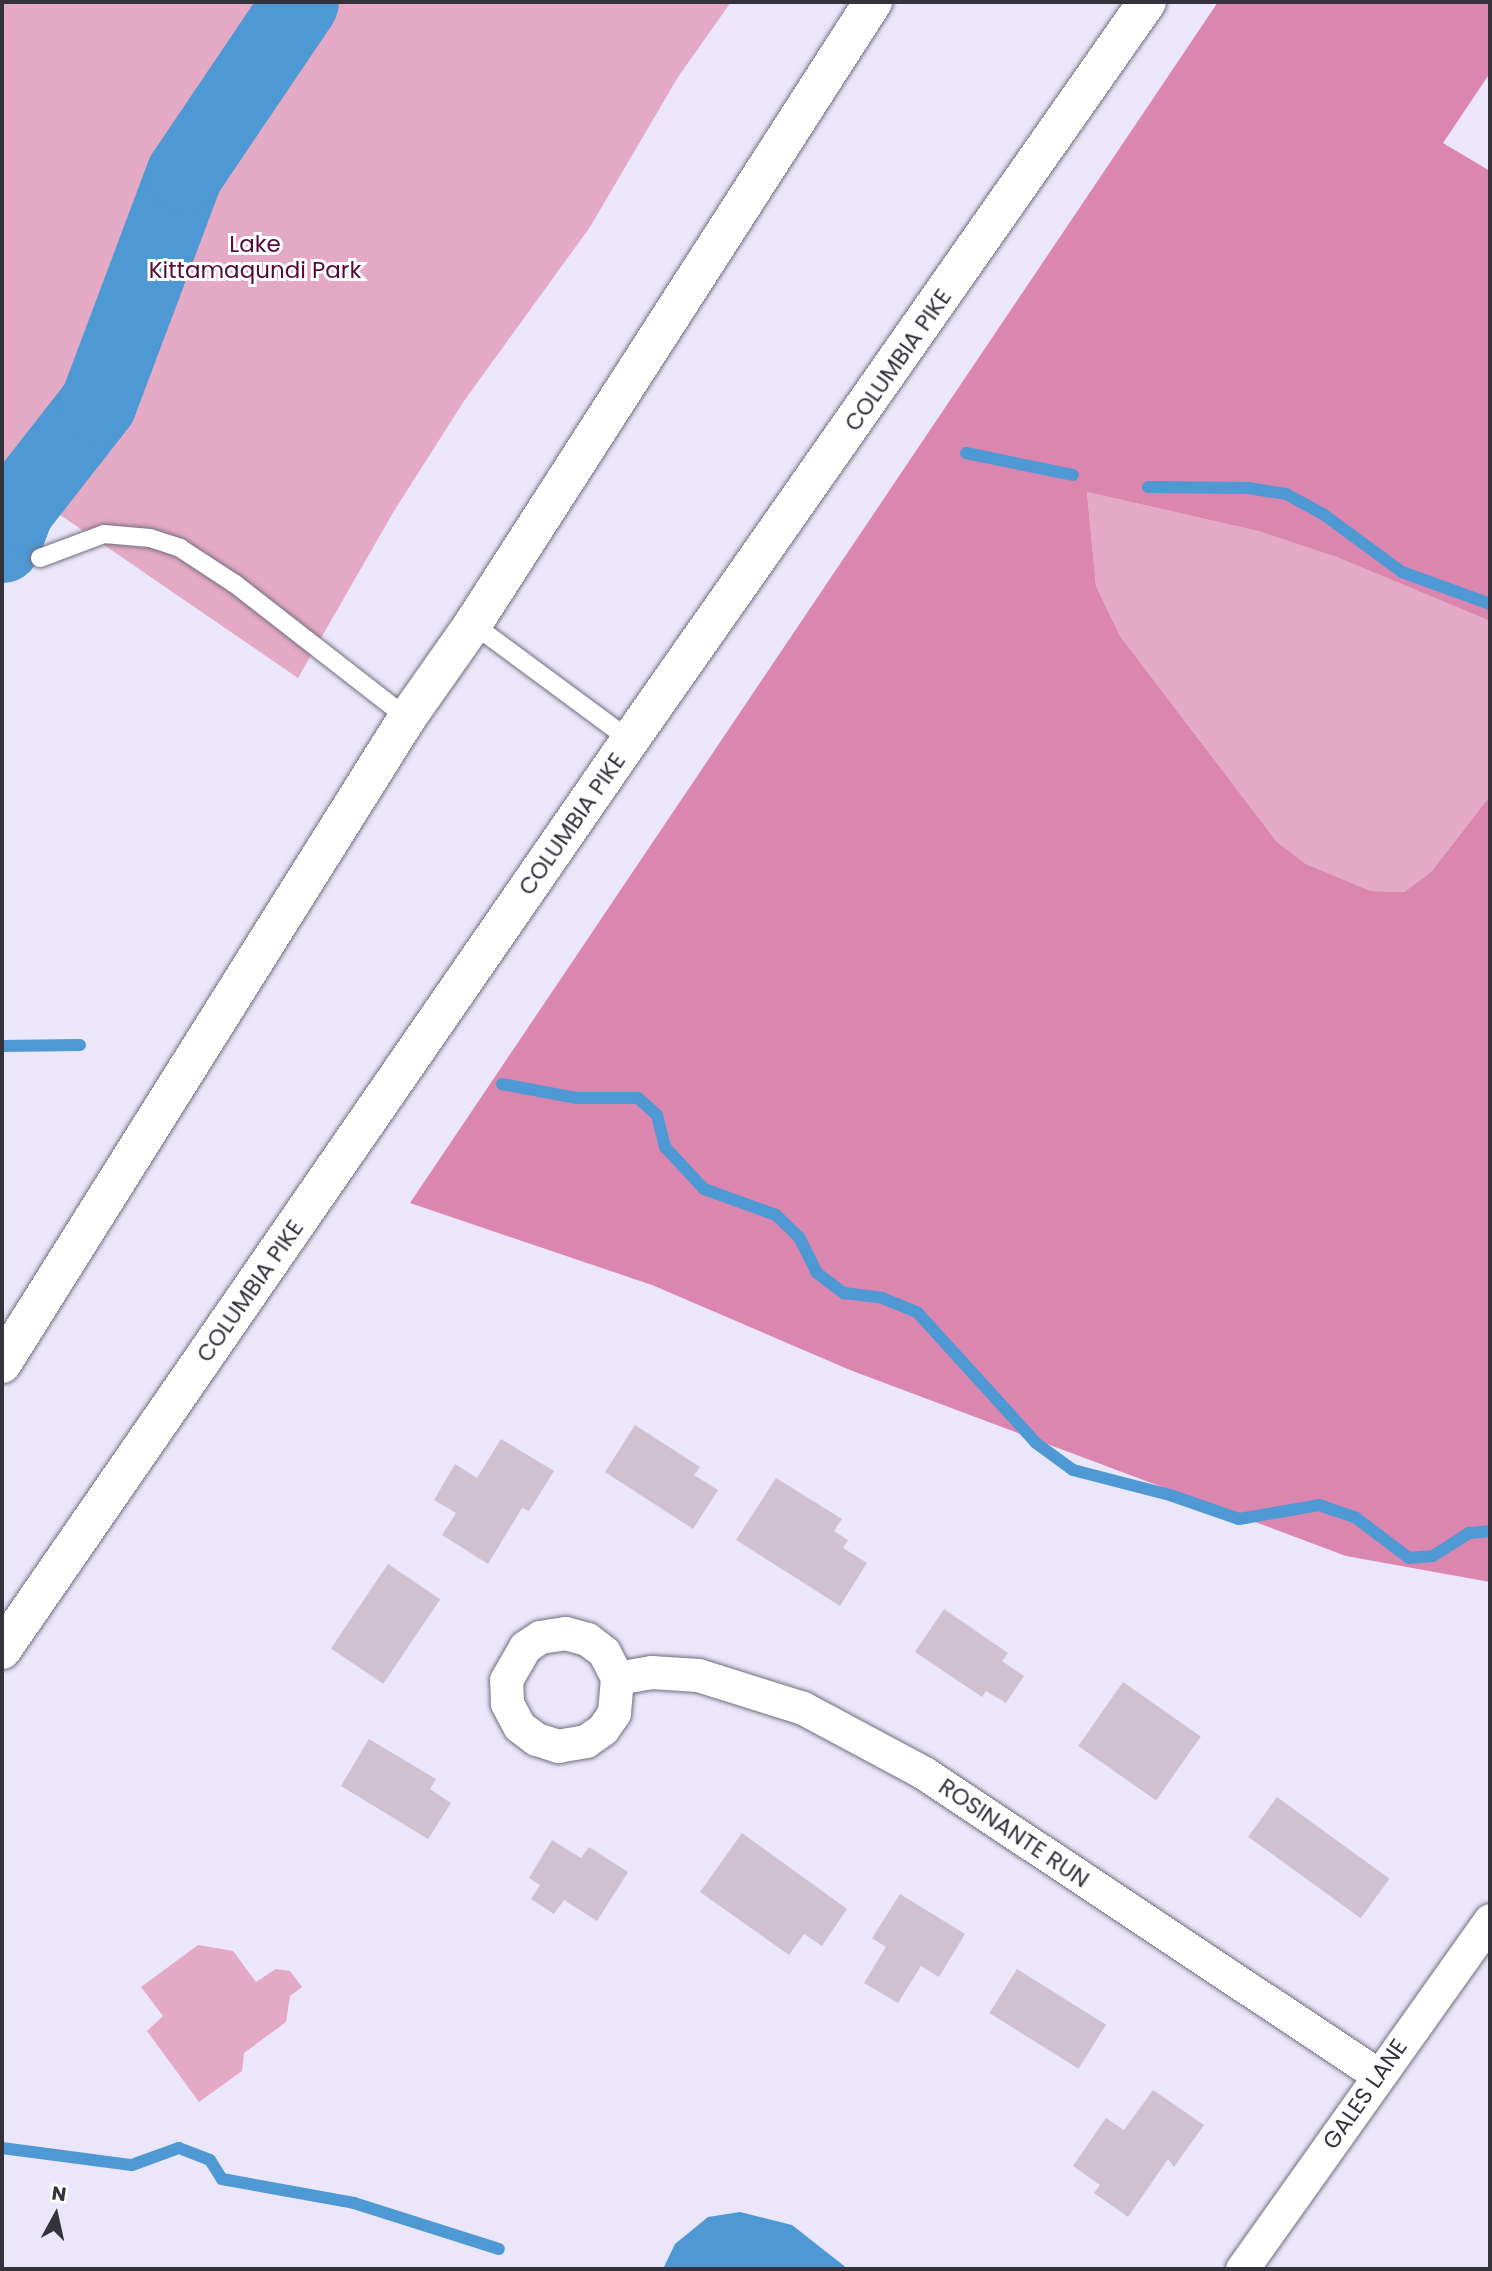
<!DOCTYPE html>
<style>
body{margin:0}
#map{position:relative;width:1492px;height:2271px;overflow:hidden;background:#ebe6f9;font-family:Poppins,sans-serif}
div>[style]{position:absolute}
.green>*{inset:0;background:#e4a9c4}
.forest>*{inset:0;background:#db86af}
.water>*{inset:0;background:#4e98d3}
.stream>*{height:12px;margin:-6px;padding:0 6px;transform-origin:6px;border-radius:6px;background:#4e98d3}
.river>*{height:77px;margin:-38.5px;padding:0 38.5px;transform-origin:38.5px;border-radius:38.5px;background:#4e98d3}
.building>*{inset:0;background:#d0c1d1;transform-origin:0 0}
.roads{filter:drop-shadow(0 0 2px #716d7e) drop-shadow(0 0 2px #716d7e)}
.service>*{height:18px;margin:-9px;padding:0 9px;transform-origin:9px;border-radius:9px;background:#fff}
.minor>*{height:33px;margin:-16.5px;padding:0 16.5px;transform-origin:16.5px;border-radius:16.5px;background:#fff}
.motorway>*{height:38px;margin:-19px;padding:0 19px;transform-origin:19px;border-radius:19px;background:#fff}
span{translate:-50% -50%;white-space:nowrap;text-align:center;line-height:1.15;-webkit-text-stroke:6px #fff;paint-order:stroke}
.park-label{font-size:23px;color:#560a38}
.street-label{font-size:23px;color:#34323a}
.frame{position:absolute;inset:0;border:4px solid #34323a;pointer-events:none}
.north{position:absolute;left:21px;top:2180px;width:70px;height:70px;-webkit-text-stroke:5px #fff;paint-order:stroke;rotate:8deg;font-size:19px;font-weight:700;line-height:28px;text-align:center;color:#34323a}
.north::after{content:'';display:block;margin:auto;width:24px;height:32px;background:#34323a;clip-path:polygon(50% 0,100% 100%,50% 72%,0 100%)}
</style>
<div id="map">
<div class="green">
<i style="clip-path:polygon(2px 2px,731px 2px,678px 77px,590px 227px,464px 401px,394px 511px,298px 678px,2px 475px)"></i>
<i style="clip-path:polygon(1087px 492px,1258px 531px,1339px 558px,1490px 621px,1490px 796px,1431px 872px,1404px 892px,1371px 891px,1306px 864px,1277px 842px,1120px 636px,1096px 586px)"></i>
<i style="clip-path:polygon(198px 1945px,233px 1951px,256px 1982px,276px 1969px,290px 1971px,302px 1987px,290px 1996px,286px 2022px,244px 2053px,242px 2071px,199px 2102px,147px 2031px,163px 2016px,141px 1987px)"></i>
</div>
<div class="forest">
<i style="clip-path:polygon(1218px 2px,1490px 2px,1490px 73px,1443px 143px,1490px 171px,1490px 621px,1339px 558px,1258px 531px,1087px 492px,1096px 586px,1120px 636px,1277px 842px,1306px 864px,1371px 891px,1404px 892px,1431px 872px,1490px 796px,1490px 1582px,1346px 1556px,850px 1370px,652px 1285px,410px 1203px)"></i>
</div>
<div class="water">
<i style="clip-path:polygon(740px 2212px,792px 2225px,848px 2269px,663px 2269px,675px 2244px,708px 2217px)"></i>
</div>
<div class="stream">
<i style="left:966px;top:453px;width:109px;rotate:11.6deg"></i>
<i style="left:1148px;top:487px;width:100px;rotate:0.6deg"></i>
<i style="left:1248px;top:488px;width:38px;rotate:9deg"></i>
<i style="left:1286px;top:494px;width:42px;rotate:28.4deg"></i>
<i style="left:1323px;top:514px;width:98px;rotate:36.3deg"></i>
<i style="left:1402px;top:572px;width:94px;rotate:20deg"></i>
<i style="left:2px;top:1046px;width:78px;rotate:-0.7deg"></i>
<i style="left:502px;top:1084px;width:75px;rotate:10.7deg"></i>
<i style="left:576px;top:1098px;width:62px"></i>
<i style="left:638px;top:1098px;width:25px;rotate:42deg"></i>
<i style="left:657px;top:1115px;width:33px;rotate:76deg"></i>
<i style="left:665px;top:1147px;width:57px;rotate:47.1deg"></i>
<i style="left:704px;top:1189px;width:77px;rotate:19.9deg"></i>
<i style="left:776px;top:1215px;width:32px;rotate:44deg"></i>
<i style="left:799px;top:1237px;width:40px;rotate:63.4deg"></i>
<i style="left:817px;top:1273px;width:34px;rotate:37deg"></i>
<i style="left:844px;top:1293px;width:38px;rotate:7deg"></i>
<i style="left:882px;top:1298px;width:38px;rotate:22deg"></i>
<i style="left:917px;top:1312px;width:177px;rotate:47.7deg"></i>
<i style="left:1036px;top:1443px;width:46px;rotate:36.1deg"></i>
<i style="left:1073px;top:1470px;width:100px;rotate:14.5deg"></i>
<i style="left:1170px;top:1495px;width:73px;rotate:19.2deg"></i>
<i style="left:1239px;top:1519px;width:81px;rotate:-9.9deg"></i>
<i style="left:1319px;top:1505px;width:39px;rotate:19deg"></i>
<i style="left:1356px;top:1518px;width:66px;rotate:37deg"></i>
<i style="left:1409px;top:1558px;width:24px;rotate:-5deg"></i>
<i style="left:1433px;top:1556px;width:43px;rotate:-32.6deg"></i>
<i style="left:1469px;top:1533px;width:21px;rotate:-5deg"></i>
<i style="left:2px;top:2148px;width:131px;rotate:7.5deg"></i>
<i style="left:132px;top:2165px;width:50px;rotate:-19.9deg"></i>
<i style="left:179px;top:2148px;width:33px;rotate:21deg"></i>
<i style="left:210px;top:2160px;width:22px;rotate:58deg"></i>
<i style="left:222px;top:2179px;width:134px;rotate:10.3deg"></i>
<i style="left:354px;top:2203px;width:152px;rotate:17.6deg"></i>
</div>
<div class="river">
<i style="left:2px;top:544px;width:39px;rotate:-69deg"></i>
<i style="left:16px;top:508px;width:133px;rotate:-52deg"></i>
<i style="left:98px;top:403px;width:245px;rotate:-69.4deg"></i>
<i style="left:184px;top:174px;width:207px;rotate:-56deg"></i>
</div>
<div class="building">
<i style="clip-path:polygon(635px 1425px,700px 1467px,694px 1475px,718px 1490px,693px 1529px,605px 1472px)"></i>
<i style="clip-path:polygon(501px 1439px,554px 1471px,529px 1511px,522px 1508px,488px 1564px,442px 1535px,456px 1513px,434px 1500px,455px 1464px,477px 1478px)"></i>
<i style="clip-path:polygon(776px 1478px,842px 1519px,834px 1531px,848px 1540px,843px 1548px,867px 1563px,840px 1606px,736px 1540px)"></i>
<i style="left:388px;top:1564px;width:63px;height:102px;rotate:34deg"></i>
<i style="clip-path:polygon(944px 1609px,1008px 1653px,1002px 1661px,1024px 1676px,1006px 1703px,986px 1691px,982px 1697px,915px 1652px)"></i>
<i style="left:1123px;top:1682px;width:95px;height:78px;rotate:35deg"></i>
<i style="clip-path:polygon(369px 1739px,436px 1779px,430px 1789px,451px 1803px,428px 1839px,341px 1786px)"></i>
<i style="left:1277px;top:1797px;width:139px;height:49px;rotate:36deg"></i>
<i style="clip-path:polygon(742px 1833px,847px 1909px,822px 1946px,804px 1934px,789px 1955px,700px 1892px)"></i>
<i style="clip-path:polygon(552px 1840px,581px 1858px,589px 1847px,628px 1872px,597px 1921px,564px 1900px,554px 1914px,531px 1899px,540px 1885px,529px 1878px)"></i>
<i style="clip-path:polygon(900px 1894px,965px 1934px,939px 1977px,921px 1966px,898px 2003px,864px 1983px,886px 1947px,872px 1938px)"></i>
<i style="left:1017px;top:1969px;width:105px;height:52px;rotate:32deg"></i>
<i style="clip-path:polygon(1153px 2090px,1204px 2125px,1174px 2167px,1168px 2159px,1128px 2217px,1094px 2193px,1100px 2185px,1073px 2166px,1106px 2118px,1124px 2130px)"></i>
</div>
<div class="roads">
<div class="service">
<i style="left:40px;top:558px;width:68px;rotate:-20.6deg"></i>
<i style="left:104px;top:534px;width:46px;rotate:5deg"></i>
<i style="left:150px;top:538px;width:32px;rotate:18deg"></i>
<i style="left:180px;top:548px;width:66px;rotate:33.2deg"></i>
<i style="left:235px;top:584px;width:218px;rotate:37.9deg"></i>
<i style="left:473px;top:624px;width:195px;rotate:36.5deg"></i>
</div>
<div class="minor">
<i style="left:617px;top:1678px;width:35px;rotate:95deg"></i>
<i style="left:614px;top:1713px;width:19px;rotate:125deg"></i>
<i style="left:603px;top:1729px;width:21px;rotate:145deg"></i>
<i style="left:586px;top:1741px;width:28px;rotate:170deg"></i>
<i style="left:558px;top:1746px;width:23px;rotate:-162deg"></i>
<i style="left:536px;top:1739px;width:21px;rotate:-143deg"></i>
<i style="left:519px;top:1726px;width:26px;rotate:-118deg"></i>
<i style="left:507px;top:1703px;width:23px;rotate:-92deg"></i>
<i style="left:506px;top:1680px;width:38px;rotate:-60deg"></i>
<i style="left:525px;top:1647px;width:18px;rotate:-34deg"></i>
<i style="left:540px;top:1637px;width:25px;rotate:-9deg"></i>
<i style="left:565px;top:1633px;width:23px;rotate:15deg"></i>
<i style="left:587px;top:1639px;width:21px;rotate:37deg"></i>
<i style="left:604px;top:1652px;width:29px;rotate:63deg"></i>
<i style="left:617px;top:1678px;width:35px;rotate:-10deg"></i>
<i style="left:651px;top:1672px;width:47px;rotate:3.7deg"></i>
<i style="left:698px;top:1675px;width:110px;rotate:17.4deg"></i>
<i style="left:803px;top:1708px;width:137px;rotate:28.2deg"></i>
<i style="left:924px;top:1773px;width:545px;rotate:33.63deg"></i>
<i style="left:1242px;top:2269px;width:428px;rotate:-54.6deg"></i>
</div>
<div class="motorway">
<i style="left:2px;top:1364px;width:762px;rotate:-57.91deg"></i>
<i style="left:407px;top:718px;width:115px;rotate:-54.9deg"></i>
<i style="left:473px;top:624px;width:740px;rotate:-57.26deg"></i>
<i style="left:2px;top:1650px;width:1106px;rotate:-55.39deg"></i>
<i style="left:630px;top:740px;width:901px;rotate:-54.99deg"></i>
</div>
</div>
<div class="park-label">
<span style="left:255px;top:257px">Lake<br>Kittamaqundi Park</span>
</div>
<div class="street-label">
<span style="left:898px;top:360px;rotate:-55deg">COLUMBIA PIKE</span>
<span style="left:572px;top:824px;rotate:-55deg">COLUMBIA PIKE</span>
<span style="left:250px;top:1291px;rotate:-55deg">COLUMBIA PIKE</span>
<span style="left:1014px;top:1833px;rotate:34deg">ROSINANTE RUN</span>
<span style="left:1365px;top:2094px;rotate:-55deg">GALES LANE</span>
</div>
<div class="frame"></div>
<div class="north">N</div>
</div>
